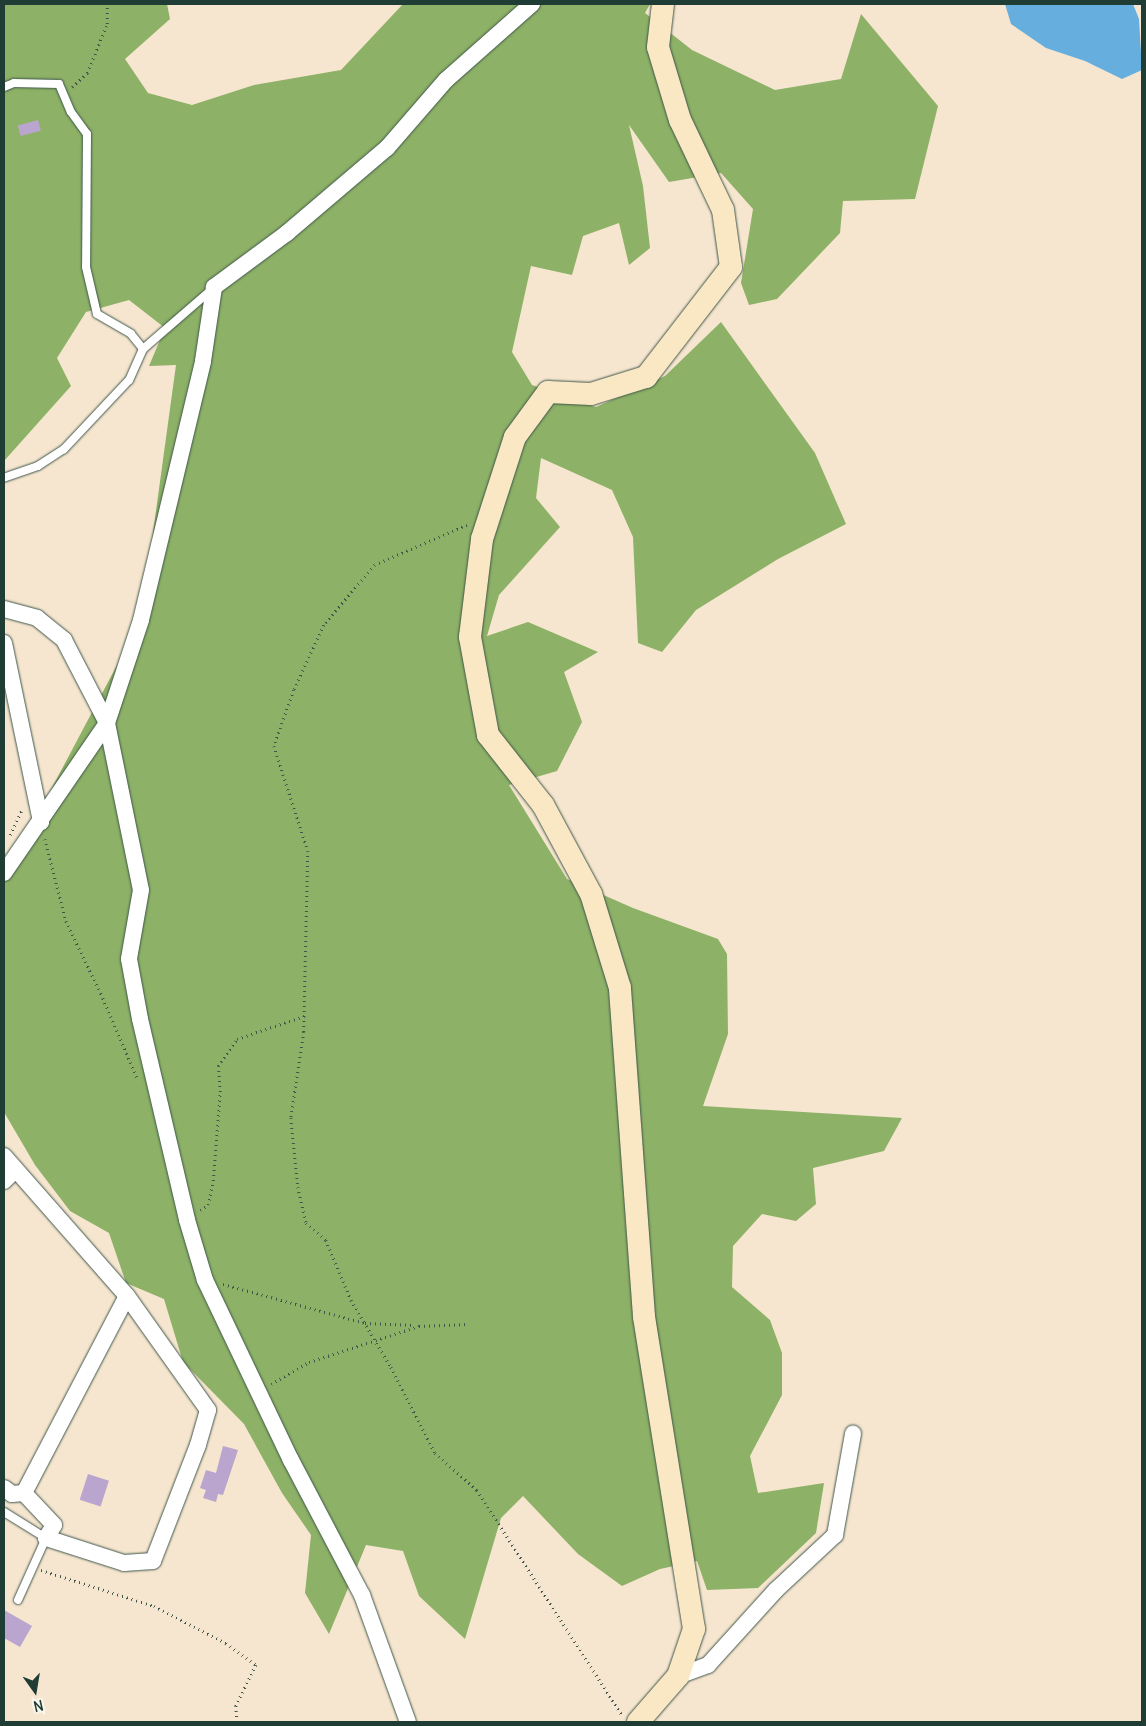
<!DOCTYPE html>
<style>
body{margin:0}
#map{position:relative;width:1146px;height:1726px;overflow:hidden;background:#f6e6cf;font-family:Delius,sans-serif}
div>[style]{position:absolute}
.forest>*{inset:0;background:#8db166}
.water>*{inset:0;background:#65aedd}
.building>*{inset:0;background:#b9a5cd;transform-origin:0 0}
.path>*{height:2.5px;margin-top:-1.25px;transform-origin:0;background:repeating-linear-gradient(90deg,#3f564b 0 1px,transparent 0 5px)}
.roads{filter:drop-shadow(0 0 1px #3f564b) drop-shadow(0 0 1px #3f564b)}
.lane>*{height:8px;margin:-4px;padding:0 4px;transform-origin:4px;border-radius:4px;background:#fff}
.street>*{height:16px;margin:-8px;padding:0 8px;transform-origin:8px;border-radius:8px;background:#fff}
.secondary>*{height:22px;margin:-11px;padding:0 11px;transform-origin:11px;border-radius:11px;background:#fae7c3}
span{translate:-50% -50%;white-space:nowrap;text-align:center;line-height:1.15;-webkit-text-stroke:4px #fbf7ec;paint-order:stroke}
.frame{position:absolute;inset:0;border:5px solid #1f3d34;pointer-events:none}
.north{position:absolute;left:10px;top:1666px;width:50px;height:50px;-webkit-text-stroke:4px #fbf7ec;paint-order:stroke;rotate:167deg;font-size:14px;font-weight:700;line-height:20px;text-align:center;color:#1f3d34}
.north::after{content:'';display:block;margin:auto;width:18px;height:22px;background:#1f3d34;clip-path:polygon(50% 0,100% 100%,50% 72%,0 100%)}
</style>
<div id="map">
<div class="forest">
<i style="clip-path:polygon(4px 4px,167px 4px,170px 19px,125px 59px,148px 93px,192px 105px,254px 85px,341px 70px,403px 4px,650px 4px,645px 13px,692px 50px,775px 90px,841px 79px,861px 14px,938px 106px,915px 199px,843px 201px,840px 233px,777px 299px,749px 305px,741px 283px,753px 209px,721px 173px,669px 182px,629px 125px,643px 186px,650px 248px,629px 265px,619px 223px,583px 236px,572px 275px,531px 266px,512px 352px,532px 385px,596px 407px,665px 376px,721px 322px,815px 453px,846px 524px,778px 559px,696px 610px,662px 652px,638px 643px,633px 537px,612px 490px,541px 458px,536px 498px,560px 527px,499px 595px,487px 636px,528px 622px,598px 652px,564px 672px,582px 722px,557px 771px,509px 785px,567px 879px,633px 908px,718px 939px,727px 954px,728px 1034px,703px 1106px,902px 1118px,884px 1151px,813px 1168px,816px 1204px,796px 1221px,762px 1214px,733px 1246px,732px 1287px,770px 1320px,782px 1353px,782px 1395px,750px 1456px,758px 1493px,824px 1483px,816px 1533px,758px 1588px,707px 1590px,697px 1561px,660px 1569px,622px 1586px,578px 1554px,523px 1496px,501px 1518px,465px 1639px,419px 1596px,403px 1551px,366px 1545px,329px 1634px,305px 1593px,311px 1535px,282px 1493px,244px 1424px,183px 1362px,164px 1299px,126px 1283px,109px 1233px,70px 1211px,35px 1165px,4px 1112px,4px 878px,141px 620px,176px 365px,149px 366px,165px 328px,129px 300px,86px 312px,57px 358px,71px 386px,4px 461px)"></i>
</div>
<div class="water">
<i style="clip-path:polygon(1005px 4px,1133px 4px,1139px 19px,1142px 70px,1122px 79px,1085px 61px,1046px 48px,1011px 24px)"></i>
</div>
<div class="building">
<i style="left:38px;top:120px;width:11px;height:21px;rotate:75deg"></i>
<i style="clip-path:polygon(223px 1446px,238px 1450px,223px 1495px,218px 1494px,216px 1502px,203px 1498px,206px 1490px,200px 1488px,206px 1470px,216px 1473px)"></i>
<i style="left:88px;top:1474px;width:22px;height:27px;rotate:18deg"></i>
<i style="clip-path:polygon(4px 1610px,32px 1626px,20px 1647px,4px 1638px)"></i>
</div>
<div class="path">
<i style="left:72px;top:87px;width:21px;rotate:-43deg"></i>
<i style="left:87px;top:73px;width:53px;rotate:-67.8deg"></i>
<i style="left:107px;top:24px;width:20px;rotate:-90deg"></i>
<i style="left:467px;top:525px;width:100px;rotate:156.5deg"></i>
<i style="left:375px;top:565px;width:79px;rotate:130.4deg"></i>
<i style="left:324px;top:625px;width:72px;rotate:114.8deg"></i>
<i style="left:294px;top:690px;width:59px;rotate:109.7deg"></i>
<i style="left:274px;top:746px;width:110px;rotate:72.1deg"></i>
<i style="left:308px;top:851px;width:181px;rotate:91.3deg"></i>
<i style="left:304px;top:1032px;width:87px;rotate:98.6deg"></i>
<i style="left:291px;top:1118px;width:69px;rotate:84.2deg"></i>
<i style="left:298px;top:1187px;width:37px;rotate:77deg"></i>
<i style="left:306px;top:1223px;width:26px;rotate:40deg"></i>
<i style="left:326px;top:1240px;width:65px;rotate:67.4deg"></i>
<i style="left:351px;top:1300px;width:78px;rotate:59.2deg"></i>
<i style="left:391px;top:1367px;width:97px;rotate:62.9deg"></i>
<i style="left:435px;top:1453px;width:56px;rotate:41.4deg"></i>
<i style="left:477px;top:1490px;width:268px;rotate:57.2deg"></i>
<i style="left:10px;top:835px;width:29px;rotate:-65deg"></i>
<i style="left:45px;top:839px;width:85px;rotate:75.6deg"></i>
<i style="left:66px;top:921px;width:85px;rotate:64.3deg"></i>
<i style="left:103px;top:998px;width:89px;rotate:66.9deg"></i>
<i style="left:200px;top:1210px;width:9px;rotate:-32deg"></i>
<i style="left:208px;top:1205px;width:25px;rotate:-78deg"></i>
<i style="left:213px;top:1181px;width:89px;rotate:-85.5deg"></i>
<i style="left:220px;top:1092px;width:26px;rotate:-94deg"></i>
<i style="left:218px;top:1066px;width:33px;rotate:-55deg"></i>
<i style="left:237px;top:1039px;width:71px;rotate:-18.9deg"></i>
<i style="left:223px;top:1284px;width:147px;rotate:15.4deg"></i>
<i style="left:365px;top:1323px;width:50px;rotate:2.3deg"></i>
<i style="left:271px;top:1384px;width:44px;rotate:-30.1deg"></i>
<i style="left:309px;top:1362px;width:116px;rotate:-18.1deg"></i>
<i style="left:419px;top:1326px;width:49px;rotate:-2.3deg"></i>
<i style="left:41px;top:1570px;width:119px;rotate:17.7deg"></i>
<i style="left:154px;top:1606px;width:81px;rotate:27.2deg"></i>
<i style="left:226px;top:1643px;width:37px;rotate:36deg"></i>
<i style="left:256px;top:1665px;width:46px;rotate:116deg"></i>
<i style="left:236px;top:1706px;width:16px;rotate:86deg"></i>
</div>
<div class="roads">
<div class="lane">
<i style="left:4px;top:87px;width:11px;rotate:-22deg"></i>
<i style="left:14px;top:83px;width:45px;rotate:1.3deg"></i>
<i style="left:59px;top:84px;width:30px;rotate:67deg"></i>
<i style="left:71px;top:112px;width:27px;rotate:54deg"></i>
<i style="left:87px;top:134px;width:133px;rotate:90.4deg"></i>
<i style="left:86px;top:267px;width:48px;rotate:76.8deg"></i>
<i style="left:97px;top:314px;width:39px;rotate:30deg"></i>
<i style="left:131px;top:334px;width:19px;rotate:51deg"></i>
<i style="left:143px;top:349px;width:34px;rotate:114deg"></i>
<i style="left:129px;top:380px;width:95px;rotate:133.3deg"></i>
<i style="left:64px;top:449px;width:31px;rotate:147deg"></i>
<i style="left:38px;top:466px;width:36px;rotate:161deg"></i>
<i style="left:143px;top:349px;width:90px;rotate:-40.9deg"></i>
<i style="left:4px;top:1512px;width:49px;rotate:31.8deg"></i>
<i style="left:46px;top:1538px;width:68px;rotate:114.3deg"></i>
</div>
<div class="street">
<i style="left:4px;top:609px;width:34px;rotate:15deg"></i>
<i style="left:37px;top:618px;width:35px;rotate:39deg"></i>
<i style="left:64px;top:640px;width:93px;rotate:62.6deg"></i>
<i style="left:107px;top:723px;width:170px;rotate:78.5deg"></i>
<i style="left:141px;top:890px;width:70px;rotate:99.9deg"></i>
<i style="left:129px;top:959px;width:61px;rotate:79.6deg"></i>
<i style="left:140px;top:1019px;width:206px;rotate:76.8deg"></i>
<i style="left:187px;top:1220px;width:63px;rotate:73.3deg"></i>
<i style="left:205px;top:1280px;width:199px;rotate:64.5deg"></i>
<i style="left:291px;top:1460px;width:153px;rotate:62.3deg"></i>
<i style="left:362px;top:1595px;width:135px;rotate:70.1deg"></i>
<i style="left:4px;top:643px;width:183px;rotate:78.3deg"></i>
<i style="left:4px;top:873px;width:182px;rotate:-55.5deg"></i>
<i style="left:107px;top:723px;width:108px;rotate:-71.7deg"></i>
<i style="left:141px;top:620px;width:266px;rotate:-76.5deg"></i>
<i style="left:203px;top:361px;width:75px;rotate:-81.5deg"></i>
<i style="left:214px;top:287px;width:91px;rotate:-36.5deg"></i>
<i style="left:287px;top:233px;width:131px;rotate:-40.4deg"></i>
<i style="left:387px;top:148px;width:90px;rotate:-49.1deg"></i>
<i style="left:446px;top:80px;width:115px;rotate:-41.5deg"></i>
<i style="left:4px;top:1156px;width:186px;rotate:48.7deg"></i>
<i style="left:127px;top:1296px;width:140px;rotate:54.6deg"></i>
<i style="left:208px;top:1410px;width:36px;rotate:106deg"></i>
<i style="left:198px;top:1445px;width:124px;rotate:111.2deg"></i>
<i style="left:153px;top:1561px;width:29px;rotate:176deg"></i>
<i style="left:124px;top:1563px;width:82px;rotate:-162.2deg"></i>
<i style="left:46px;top:1538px;width:15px;rotate:-58deg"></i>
<i style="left:54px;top:1525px;width:44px;rotate:-133.2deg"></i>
<i style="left:24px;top:1493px;width:12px;rotate:175deg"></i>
<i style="left:12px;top:1494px;width:10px;rotate:-143deg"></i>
<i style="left:4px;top:1181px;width:16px;rotate:-45deg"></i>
<i style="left:24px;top:1493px;width:222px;rotate:-62.4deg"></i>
<i style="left:678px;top:1676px;width:32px;rotate:-20deg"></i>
<i style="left:708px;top:1665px;width:101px;rotate:-47.8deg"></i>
<i style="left:776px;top:1590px;width:81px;rotate:-43deg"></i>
<i style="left:835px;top:1535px;width:103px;rotate:-79.9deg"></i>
</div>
<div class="secondary">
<i style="left:638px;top:1722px;width:61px;rotate:-49deg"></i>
<i style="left:678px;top:1676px;width:50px;rotate:-71.2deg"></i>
<i style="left:694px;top:1629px;width:317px;rotate:-99.1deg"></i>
<i style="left:644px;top:1316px;width:329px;rotate:-94.2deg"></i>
<i style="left:620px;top:988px;width:98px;rotate:-107.1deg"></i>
<i style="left:591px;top:894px;width:101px;rotate:-118.3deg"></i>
<i style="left:543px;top:805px;width:89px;rotate:-128.2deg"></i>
<i style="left:488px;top:735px;width:100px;rotate:-100.4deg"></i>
<i style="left:470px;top:637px;width:99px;rotate:-83deg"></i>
<i style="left:482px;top:539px;width:107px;rotate:-72.1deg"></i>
<i style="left:515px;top:437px;width:56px;rotate:-53.7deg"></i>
<i style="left:548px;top:392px;width:43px;rotate:2.7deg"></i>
<i style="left:591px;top:394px;width:58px;rotate:-17.2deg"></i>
<i style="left:646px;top:377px;width:139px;rotate:-52.3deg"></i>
<i style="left:731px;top:267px;width:58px;rotate:-98deg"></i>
<i style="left:723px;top:210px;width:100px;rotate:-115.5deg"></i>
<i style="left:680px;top:120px;width:76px;rotate:-106.8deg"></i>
<i style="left:658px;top:47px;width:43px;rotate:-83.4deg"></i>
</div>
</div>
<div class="frame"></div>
<div class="north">N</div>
</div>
